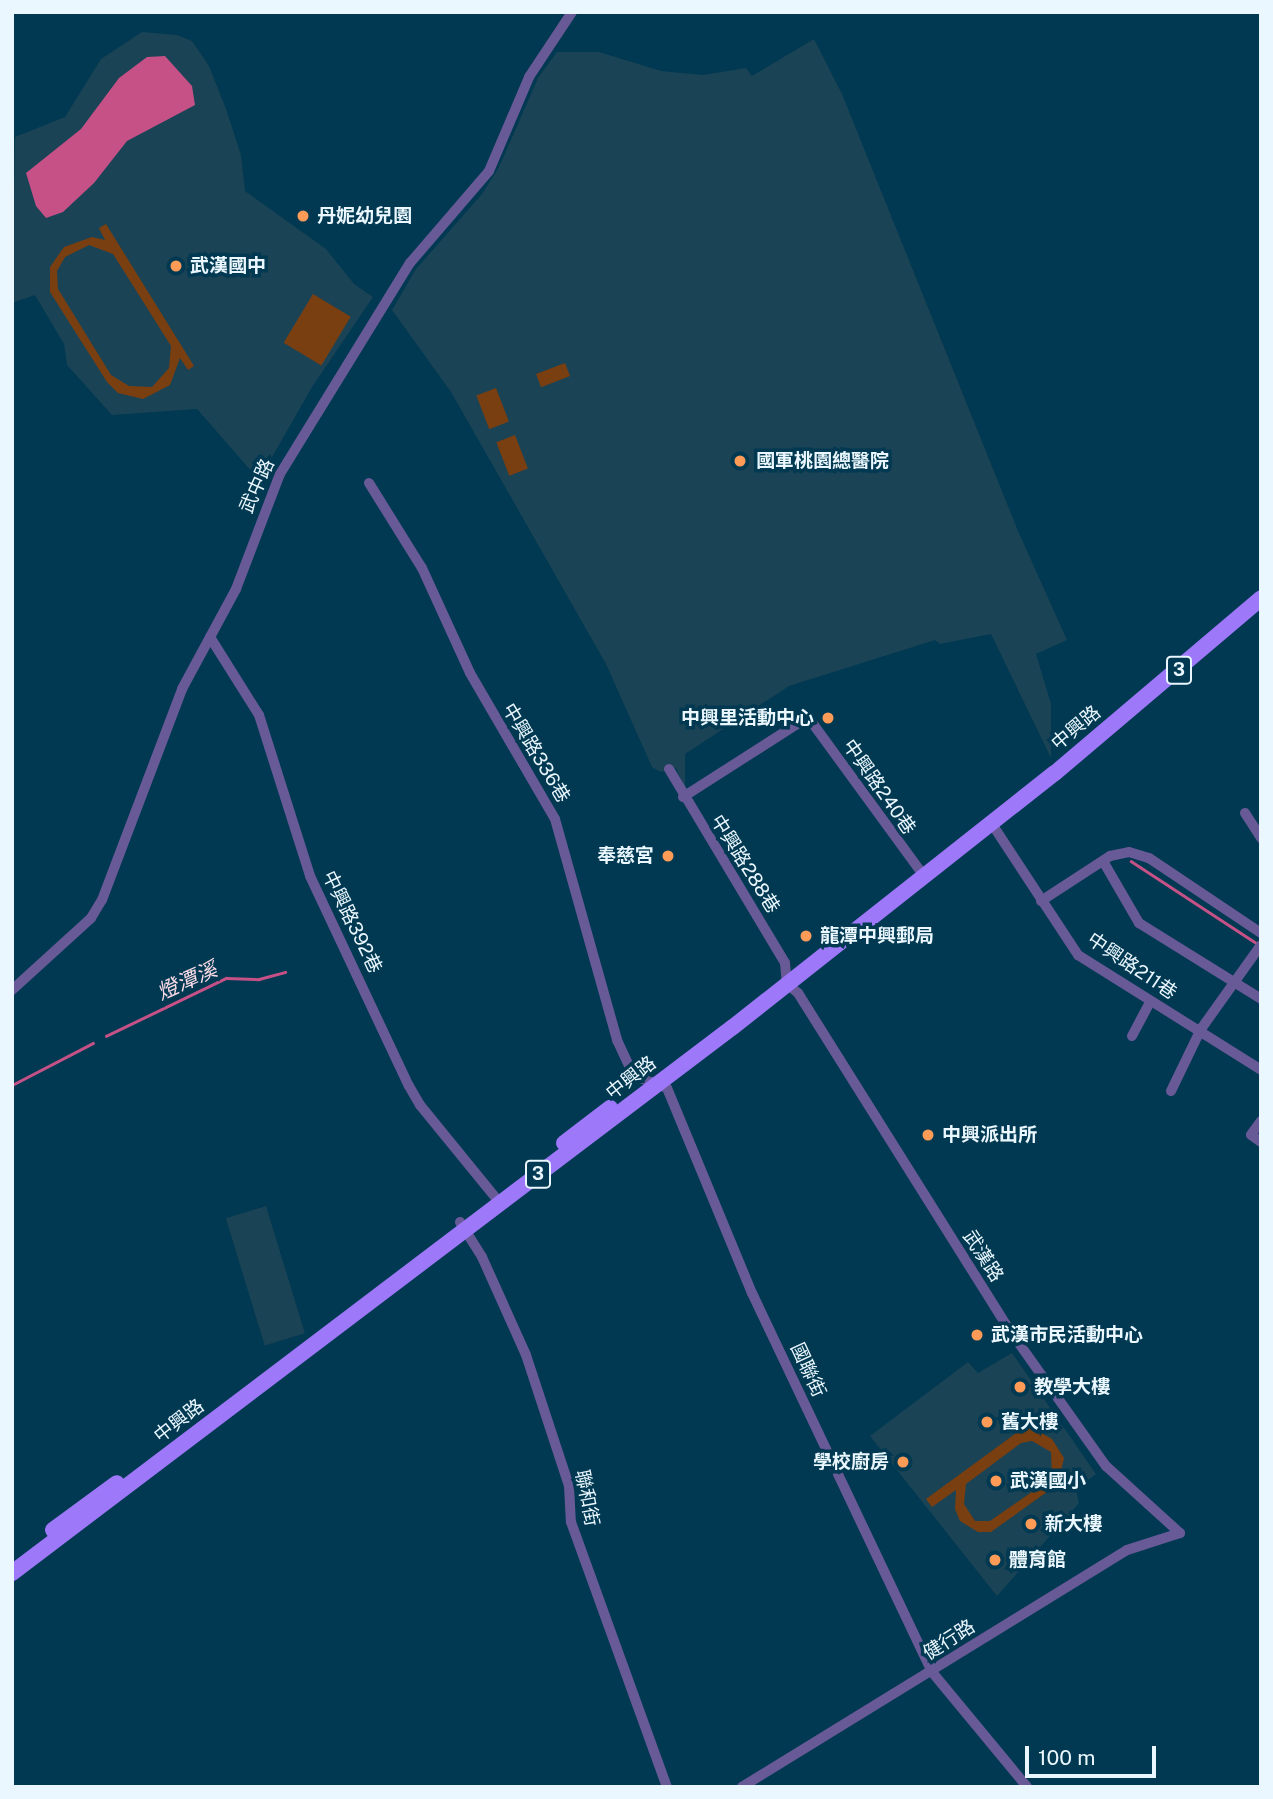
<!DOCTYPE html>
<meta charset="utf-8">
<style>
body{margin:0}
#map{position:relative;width:1273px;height:1799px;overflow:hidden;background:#003951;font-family:"Public Sans","Noto Sans TC",sans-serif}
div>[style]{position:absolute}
.built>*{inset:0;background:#1a4356;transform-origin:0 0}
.green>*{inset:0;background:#7a3f10;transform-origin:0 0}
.water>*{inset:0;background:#c55187}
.stream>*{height:2.5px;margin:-1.25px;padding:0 1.25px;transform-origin:1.25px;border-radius:1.25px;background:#c55187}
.minor>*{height:10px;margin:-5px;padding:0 5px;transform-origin:5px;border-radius:5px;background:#685997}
.primary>*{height:16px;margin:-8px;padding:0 8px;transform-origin:8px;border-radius:8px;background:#9d78f9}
.dots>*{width:19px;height:19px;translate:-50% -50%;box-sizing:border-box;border:4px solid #003951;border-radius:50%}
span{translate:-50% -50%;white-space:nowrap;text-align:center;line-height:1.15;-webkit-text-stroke:7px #003951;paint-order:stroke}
.shield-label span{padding:2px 5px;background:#003951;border:2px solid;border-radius:5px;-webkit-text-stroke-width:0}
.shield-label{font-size:18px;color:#eaf7fe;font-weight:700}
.poi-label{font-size:19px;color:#eaf7fe;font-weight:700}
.left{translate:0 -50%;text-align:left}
.right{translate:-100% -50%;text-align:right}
.street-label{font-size:19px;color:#eaf7fe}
.water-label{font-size:21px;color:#f9dae5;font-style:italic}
.frame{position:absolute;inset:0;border:14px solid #eaf7fe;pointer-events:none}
.scale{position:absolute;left:1025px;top:1746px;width:131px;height:32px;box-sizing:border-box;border:4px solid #eaf7fe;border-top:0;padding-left:9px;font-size:21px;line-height:24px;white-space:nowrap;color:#eaf7fe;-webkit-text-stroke:5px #003951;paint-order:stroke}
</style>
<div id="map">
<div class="built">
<i style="clip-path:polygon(142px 32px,177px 35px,192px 41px,209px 66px,226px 109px,241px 155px,245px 191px,326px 249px,354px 284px,373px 297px,312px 387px,259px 480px,197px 409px,112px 415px,67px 365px,64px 344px,35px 295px,12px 303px,15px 137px,65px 117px,101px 59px)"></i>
<i style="clip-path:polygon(814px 39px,842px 94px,1018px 531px,1067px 640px,1036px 654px,1051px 704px,1051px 758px,991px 634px,940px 644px,935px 640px,789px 686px,685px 754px,685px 788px,676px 768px,661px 772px,652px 767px,606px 664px,451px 392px,392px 310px,416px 269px,482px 194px,499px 167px,538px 78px,557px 52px,599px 52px,661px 71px,703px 75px,746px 68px,752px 76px)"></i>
<i style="left:266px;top:1206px;width:133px;height:42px;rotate:73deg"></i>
<i style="clip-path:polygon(1012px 1353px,1096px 1474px,1076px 1489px,1079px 1503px,997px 1596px,870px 1436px,968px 1362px,978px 1373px)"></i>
</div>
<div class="green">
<i style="clip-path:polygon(evenodd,106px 224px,194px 366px,188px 370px,180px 358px,170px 385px,143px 399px,118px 393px,107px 382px,50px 292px,50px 267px,64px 247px,92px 237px,105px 240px,99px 228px,106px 224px,89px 245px,113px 254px,171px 346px,169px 368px,152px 387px,129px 386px,111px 375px,58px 289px,57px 271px,65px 257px,89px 245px)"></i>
<i style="left:313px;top:294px;width:44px;height:57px;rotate:31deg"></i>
<i style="left:565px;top:363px;width:14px;height:31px;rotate:69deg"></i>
<i style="left:496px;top:388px;width:36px;height:21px;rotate:69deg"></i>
<i style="left:515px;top:435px;width:36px;height:20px;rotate:69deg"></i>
<i style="clip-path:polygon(evenodd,1045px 1412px,1049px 1418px,1036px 1430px,1052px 1439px,1064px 1458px,1058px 1484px,991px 1532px,978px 1532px,960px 1521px,955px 1509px,956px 1490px,932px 1507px,926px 1499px,1045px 1412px,1032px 1441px,1051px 1452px,1052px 1478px,990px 1521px,975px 1521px,964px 1504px,966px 1484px,1021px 1443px,1032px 1441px)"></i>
</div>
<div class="water">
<i style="clip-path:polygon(165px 56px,192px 86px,195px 105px,127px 141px,94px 183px,63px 212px,46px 218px,36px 206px,26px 173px,81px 129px,119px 78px,147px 57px)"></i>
</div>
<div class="stream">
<i style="left:1131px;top:861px;width:152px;rotate:33.2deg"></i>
<i style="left:106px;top:1036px;width:133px;rotate:-25.8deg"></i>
<i style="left:226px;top:978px;width:33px;rotate:2deg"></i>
<i style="left:259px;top:979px;width:27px;rotate:-15deg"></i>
<i style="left:12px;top:1085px;width:91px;rotate:-27.4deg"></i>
</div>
<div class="minor">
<i style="left:369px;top:483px;width:100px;rotate:58.1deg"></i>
<i style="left:422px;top:568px;width:115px;rotate:65.4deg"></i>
<i style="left:470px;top:673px;width:169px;rotate:59.8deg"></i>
<i style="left:555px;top:819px;width:230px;rotate:74.3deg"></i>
<i style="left:617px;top:1040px;width:38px;rotate:65deg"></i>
<i style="left:633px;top:1075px;width:36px;rotate:21deg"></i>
<i style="left:667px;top:1088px;width:222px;rotate:67.5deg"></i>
<i style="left:752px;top:1293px;width:420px;rotate:64.6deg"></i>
<i style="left:932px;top:1672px;width:149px;rotate:50.4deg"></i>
<i style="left:210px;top:637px;width:92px;rotate:57.9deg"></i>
<i style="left:259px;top:715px;width:169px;rotate:72.4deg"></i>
<i style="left:310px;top:876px;width:232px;rotate:64.8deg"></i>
<i style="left:409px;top:1086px;width:22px;rotate:60deg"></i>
<i style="left:420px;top:1105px;width:127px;rotate:50.8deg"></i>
<i style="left:669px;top:769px;width:226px;rotate:59.1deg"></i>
<i style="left:785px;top:963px;width:21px;rotate:85deg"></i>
<i style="left:787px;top:984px;width:14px;rotate:39deg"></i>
<i style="left:798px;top:993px;width:392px;rotate:57.9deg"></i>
<i style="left:1006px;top:1325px;width:173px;rotate:54.7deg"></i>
<i style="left:1106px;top:1466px;width:100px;rotate:42.2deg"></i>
<i style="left:1180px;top:1533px;width:56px;rotate:162.2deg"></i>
<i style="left:1127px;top:1550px;width:452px;rotate:148.4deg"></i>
<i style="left:683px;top:797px;width:148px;rotate:-32.6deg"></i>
<i style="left:808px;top:717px;width:197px;rotate:53.9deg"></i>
<i style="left:1245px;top:813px;width:30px;rotate:57deg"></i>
<i style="left:992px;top:824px;width:157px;rotate:56.7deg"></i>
<i style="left:1078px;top:955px;width:216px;rotate:32.1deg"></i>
<i style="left:1103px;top:861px;width:72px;rotate:59.9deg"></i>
<i style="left:1139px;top:923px;width:144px;rotate:31.9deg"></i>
<i style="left:1041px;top:901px;width:82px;rotate:-33.1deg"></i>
<i style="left:1110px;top:856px;width:19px;rotate:-12deg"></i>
<i style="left:1129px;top:852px;width:21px;rotate:17deg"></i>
<i style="left:1149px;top:858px;width:135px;rotate:33.8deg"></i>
<i style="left:12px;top:990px;width:107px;rotate:-42.3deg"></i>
<i style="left:91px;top:918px;width:21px;rotate:-59deg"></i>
<i style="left:102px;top:900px;width:226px;rotate:-69.2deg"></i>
<i style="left:182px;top:689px;width:114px;rotate:-61.6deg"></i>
<i style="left:236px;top:589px;width:123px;rotate:-69.1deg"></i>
<i style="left:280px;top:474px;width:248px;rotate:-58.4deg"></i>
<i style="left:410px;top:263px;width:121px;rotate:-49.3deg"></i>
<i style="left:489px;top:171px;width:102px;rotate:-66.9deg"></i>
<i style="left:529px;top:77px;width:78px;rotate:-56.5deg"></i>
<i style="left:1132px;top:1036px;width:38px;rotate:-62deg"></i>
<i style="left:1171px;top:1091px;width:69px;rotate:-64.2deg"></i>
<i style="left:1201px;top:1029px;width:103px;rotate:-54.5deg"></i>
<i style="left:1261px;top:1121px;width:17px;rotate:126deg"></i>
<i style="left:1251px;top:1135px;width:12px;rotate:35deg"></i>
<i style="left:460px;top:1222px;width:41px;rotate:57.8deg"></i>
<i style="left:482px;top:1257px;width:107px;rotate:65.8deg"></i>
<i style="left:526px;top:1355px;width:138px;rotate:71.8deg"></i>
<i style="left:569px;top:1486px;width:36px;rotate:87deg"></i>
<i style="left:571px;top:1522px;width:282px;rotate:70.1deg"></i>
</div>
<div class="primary">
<i style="left:564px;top:1143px;width:58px;rotate:-37.3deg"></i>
<i style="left:53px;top:1530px;width:79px;rotate:-36.3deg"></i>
<i style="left:12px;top:1573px;width:904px;rotate:-37.14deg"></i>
<i style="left:733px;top:1027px;width:410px;rotate:-38.3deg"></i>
<i style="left:1055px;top:773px;width:270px;rotate:-40.3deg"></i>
</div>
<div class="dots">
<i style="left:303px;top:216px;background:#fe9c57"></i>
<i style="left:176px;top:266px;background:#fe9c57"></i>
<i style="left:740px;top:461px;background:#fe9c57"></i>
<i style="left:828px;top:718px;background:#fe9c57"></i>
<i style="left:668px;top:856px;background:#fe9c57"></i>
<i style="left:806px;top:936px;background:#fe9c57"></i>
<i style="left:928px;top:1135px;background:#fe9c57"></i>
<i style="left:977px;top:1335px;background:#fe9c57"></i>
<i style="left:1020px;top:1387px;background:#fe9c57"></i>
<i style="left:987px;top:1422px;background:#fe9c57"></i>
<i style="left:903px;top:1462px;background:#fe9c57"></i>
<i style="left:996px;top:1481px;background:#fe9c57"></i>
<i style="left:1031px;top:1524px;background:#fe9c57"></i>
<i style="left:995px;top:1560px;background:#fe9c57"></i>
</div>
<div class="shield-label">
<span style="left:1179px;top:670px">3</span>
<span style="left:538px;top:1174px">3</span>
</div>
<div class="poi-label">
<span class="left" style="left:317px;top:216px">丹妮幼兒園</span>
<span class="left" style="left:190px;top:266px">武漢國中</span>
<span class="left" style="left:756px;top:461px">國軍桃園總醫院</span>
<span class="right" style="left:814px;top:718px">中興里活動中心</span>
<span class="right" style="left:654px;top:856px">奉慈宮</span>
<span class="left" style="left:820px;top:936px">龍潭中興郵局</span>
<span class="left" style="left:942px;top:1135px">中興派出所</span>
<span class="left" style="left:991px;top:1335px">武漢市民活動中心</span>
<span class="left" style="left:1034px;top:1387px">教學大樓</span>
<span class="left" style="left:1001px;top:1422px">舊大樓</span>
<span class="right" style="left:889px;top:1462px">學校廚房</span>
<span class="left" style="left:1010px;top:1481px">武漢國小</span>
<span class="left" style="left:1045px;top:1524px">新大樓</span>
<span class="left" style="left:1009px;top:1560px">體育館</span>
</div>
<div class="street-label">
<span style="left:257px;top:486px;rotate:-66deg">武中路</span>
<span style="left:1076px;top:728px;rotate:-40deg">中興路</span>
<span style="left:536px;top:753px;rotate:59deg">中興路336巷</span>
<span style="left:879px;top:787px;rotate:55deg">中興路240巷</span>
<span style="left:745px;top:864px;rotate:58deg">中興路288巷</span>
<span style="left:352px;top:922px;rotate:64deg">中興路392巷</span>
<span style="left:1132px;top:966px;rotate:34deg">中興路211巷</span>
<span style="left:631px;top:1078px;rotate:-38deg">中興路</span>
<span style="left:983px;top:1256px;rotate:57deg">武漢路</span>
<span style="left:808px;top:1370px;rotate:65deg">國聯街</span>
<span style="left:179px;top:1421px;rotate:-38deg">中興路</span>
<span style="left:587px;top:1498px;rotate:79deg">聯和街</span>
<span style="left:949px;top:1640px;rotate:-33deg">健行路</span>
</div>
<div class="water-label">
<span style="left:187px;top:981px;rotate:-24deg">燈潭溪</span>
</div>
<div class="frame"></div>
<div class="scale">100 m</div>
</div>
